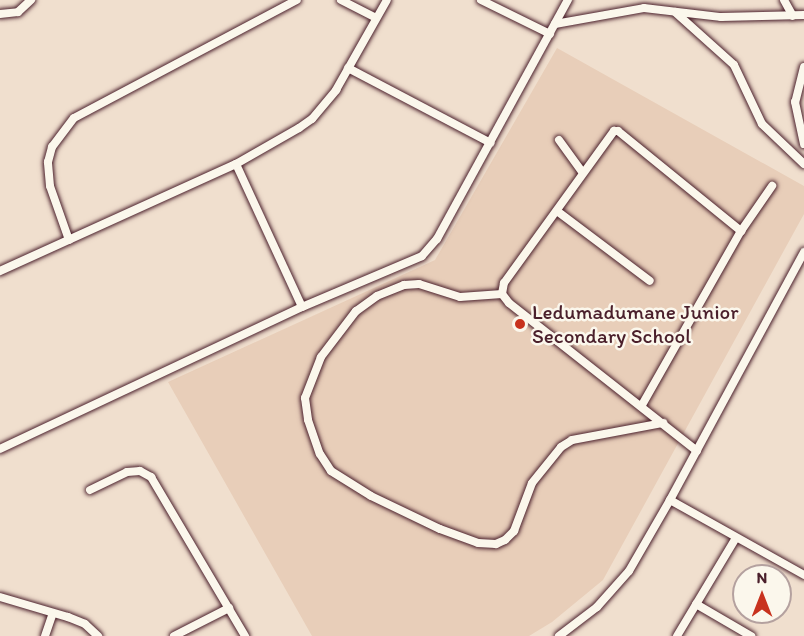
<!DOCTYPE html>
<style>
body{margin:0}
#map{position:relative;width:804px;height:636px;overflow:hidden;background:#f0dfce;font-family:Itim,sans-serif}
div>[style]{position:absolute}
.built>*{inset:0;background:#e8ceb9}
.roads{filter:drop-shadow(0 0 2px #4a1f2b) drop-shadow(0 0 2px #4a1f2b)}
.minor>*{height:8px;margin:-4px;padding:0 4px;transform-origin:4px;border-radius:4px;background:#fbf7ec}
.dots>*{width:16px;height:16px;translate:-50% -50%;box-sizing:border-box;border:3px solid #fbf7ec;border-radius:50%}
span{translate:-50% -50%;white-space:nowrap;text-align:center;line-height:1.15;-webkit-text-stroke:5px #fbf7ec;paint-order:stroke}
.poi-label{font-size:21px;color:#4a1f2b}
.left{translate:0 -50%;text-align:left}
.north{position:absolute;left:732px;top:564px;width:60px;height:60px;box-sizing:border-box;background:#fbf7ec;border:2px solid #b4a19f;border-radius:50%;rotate:0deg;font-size:16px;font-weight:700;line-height:24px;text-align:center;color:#4a1f2b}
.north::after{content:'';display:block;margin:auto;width:21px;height:27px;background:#c8321e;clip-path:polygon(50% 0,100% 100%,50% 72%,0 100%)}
</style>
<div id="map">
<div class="built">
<i style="clip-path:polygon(557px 48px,804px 186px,804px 214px,603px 580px,552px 622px,529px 636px,312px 636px,168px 382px,435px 260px)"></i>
</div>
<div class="roads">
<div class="minor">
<i style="left:341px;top:0;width:39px;rotate:27deg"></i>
<i style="left:481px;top:0;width:77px;rotate:26.2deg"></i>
<i style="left:784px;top:0;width:18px;rotate:61deg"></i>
<i style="left:675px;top:12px;width:79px;rotate:41.9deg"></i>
<i style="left:734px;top:65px;width:65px;rotate:64.6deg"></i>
<i style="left:762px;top:124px;width:58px;rotate:43.6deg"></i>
<i style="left:0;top:14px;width:18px;rotate:-6deg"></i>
<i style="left:18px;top:12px;width:18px;rotate:-43deg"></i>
<i style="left:555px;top:24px;width:90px;rotate:-10.2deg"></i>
<i style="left:644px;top:8px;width:78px;rotate:6.7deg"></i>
<i style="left:721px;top:17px;width:83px;rotate:-1.4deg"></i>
<i style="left:804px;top:67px;width:36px;rotate:104deg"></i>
<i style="left:795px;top:102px;width:43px;rotate:77.9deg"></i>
<i style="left:348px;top:68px;width:161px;rotate:27.7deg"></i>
<i style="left:559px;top:140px;width:39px;rotate:54deg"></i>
<i style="left:236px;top:164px;width:157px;rotate:65.2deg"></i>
<i style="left:557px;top:211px;width:116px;rotate:37deg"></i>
<i style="left:69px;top:240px;width:57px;rotate:-109.4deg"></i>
<i style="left:50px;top:186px;width:24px;rotate:-95deg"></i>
<i style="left:48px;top:162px;width:16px;rotate:-75deg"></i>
<i style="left:52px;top:147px;width:36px;rotate:-53deg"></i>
<i style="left:74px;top:118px;width:252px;rotate:-27.9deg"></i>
<i style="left:0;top:271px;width:259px;rotate:-24.4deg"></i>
<i style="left:236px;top:164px;width:73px;rotate:-29.7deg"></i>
<i style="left:299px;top:128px;width:16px;rotate:-35deg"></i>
<i style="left:312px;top:119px;width:38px;rotate:-50deg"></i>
<i style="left:336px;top:90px;width:103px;rotate:-60.5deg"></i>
<i style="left:502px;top:294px;width:42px;rotate:175.9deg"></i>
<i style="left:460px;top:297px;width:43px;rotate:-162.4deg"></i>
<i style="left:419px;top:284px;width:15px;rotate:176deg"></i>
<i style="left:404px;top:285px;width:29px;rotate:158deg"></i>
<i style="left:377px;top:296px;width:26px;rotate:144deg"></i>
<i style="left:356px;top:311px;width:58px;rotate:127.3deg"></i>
<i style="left:321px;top:357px;width:44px;rotate:111.3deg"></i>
<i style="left:305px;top:398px;width:22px;rotate:82deg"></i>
<i style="left:308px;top:420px;width:36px;rotate:71deg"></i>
<i style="left:320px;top:454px;width:20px;rotate:57deg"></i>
<i style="left:331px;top:471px;width:47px;rotate:32deg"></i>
<i style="left:371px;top:496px;width:76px;rotate:25.6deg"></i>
<i style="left:440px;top:529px;width:40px;rotate:20.2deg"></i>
<i style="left:478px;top:543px;width:18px;rotate:3deg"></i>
<i style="left:496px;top:544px;width:10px;rotate:-24deg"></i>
<i style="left:505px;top:540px;width:13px;rotate:-45deg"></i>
<i style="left:514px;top:531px;width:51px;rotate:-69.4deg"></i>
<i style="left:532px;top:483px;width:46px;rotate:-51.1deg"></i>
<i style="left:561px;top:447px;width:13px;rotate:-32deg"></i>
<i style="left:572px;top:440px;width:93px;rotate:-10.6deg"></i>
<i style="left:642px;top:405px;width:200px;rotate:-60.4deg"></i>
<i style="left:741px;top:231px;width:55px;rotate:-55.4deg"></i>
<i style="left:0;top:449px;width:334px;rotate:-25.2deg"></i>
<i style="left:302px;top:307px;width:130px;rotate:-23deg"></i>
<i style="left:422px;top:256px;width:23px;rotate:-49deg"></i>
<i style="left:437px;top:239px;width:273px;rotate:-61.3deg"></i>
<i style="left:697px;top:451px;width:239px;rotate:-141.8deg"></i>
<i style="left:509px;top:303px;width:11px;rotate:-128deg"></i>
<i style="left:502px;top:294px;width:11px;rotate:-80deg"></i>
<i style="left:504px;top:283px;width:188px;rotate:-54.1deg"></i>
<i style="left:614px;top:131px;width:4px"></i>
<i style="left:618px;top:131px;width:159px;rotate:39.1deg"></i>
<i style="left:90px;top:490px;width:41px;rotate:-25.9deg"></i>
<i style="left:127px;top:472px;width:13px;rotate:-4deg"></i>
<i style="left:140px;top:471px;width:13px;rotate:29deg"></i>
<i style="left:151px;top:477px;width:185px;rotate:59.4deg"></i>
<i style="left:670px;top:500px;width:154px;rotate:29.2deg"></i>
<i style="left:0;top:597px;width:71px;rotate:16.4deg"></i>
<i style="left:68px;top:617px;width:18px;rotate:22deg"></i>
<i style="left:85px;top:624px;width:18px;rotate:43deg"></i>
<i style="left:696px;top:604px;width:64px;rotate:30.2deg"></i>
<i style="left:45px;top:636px;width:24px;rotate:-71deg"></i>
<i style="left:174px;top:636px;width:62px;rotate:-27deg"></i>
<i style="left:559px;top:636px;width:48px;rotate:-37.3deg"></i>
<i style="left:597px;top:607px;width:48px;rotate:-48.4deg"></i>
<i style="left:629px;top:571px;width:82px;rotate:-60deg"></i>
<i style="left:670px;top:500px;width:282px;rotate:-61.6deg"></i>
<i style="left:677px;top:636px;width:114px;rotate:-59deg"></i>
</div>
</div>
<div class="dots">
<i style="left:520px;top:324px;background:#c8321e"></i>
</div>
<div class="poi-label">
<span class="left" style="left:532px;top:324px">Ledumadumane Junior<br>Secondary School</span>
</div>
<div class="north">N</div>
</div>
